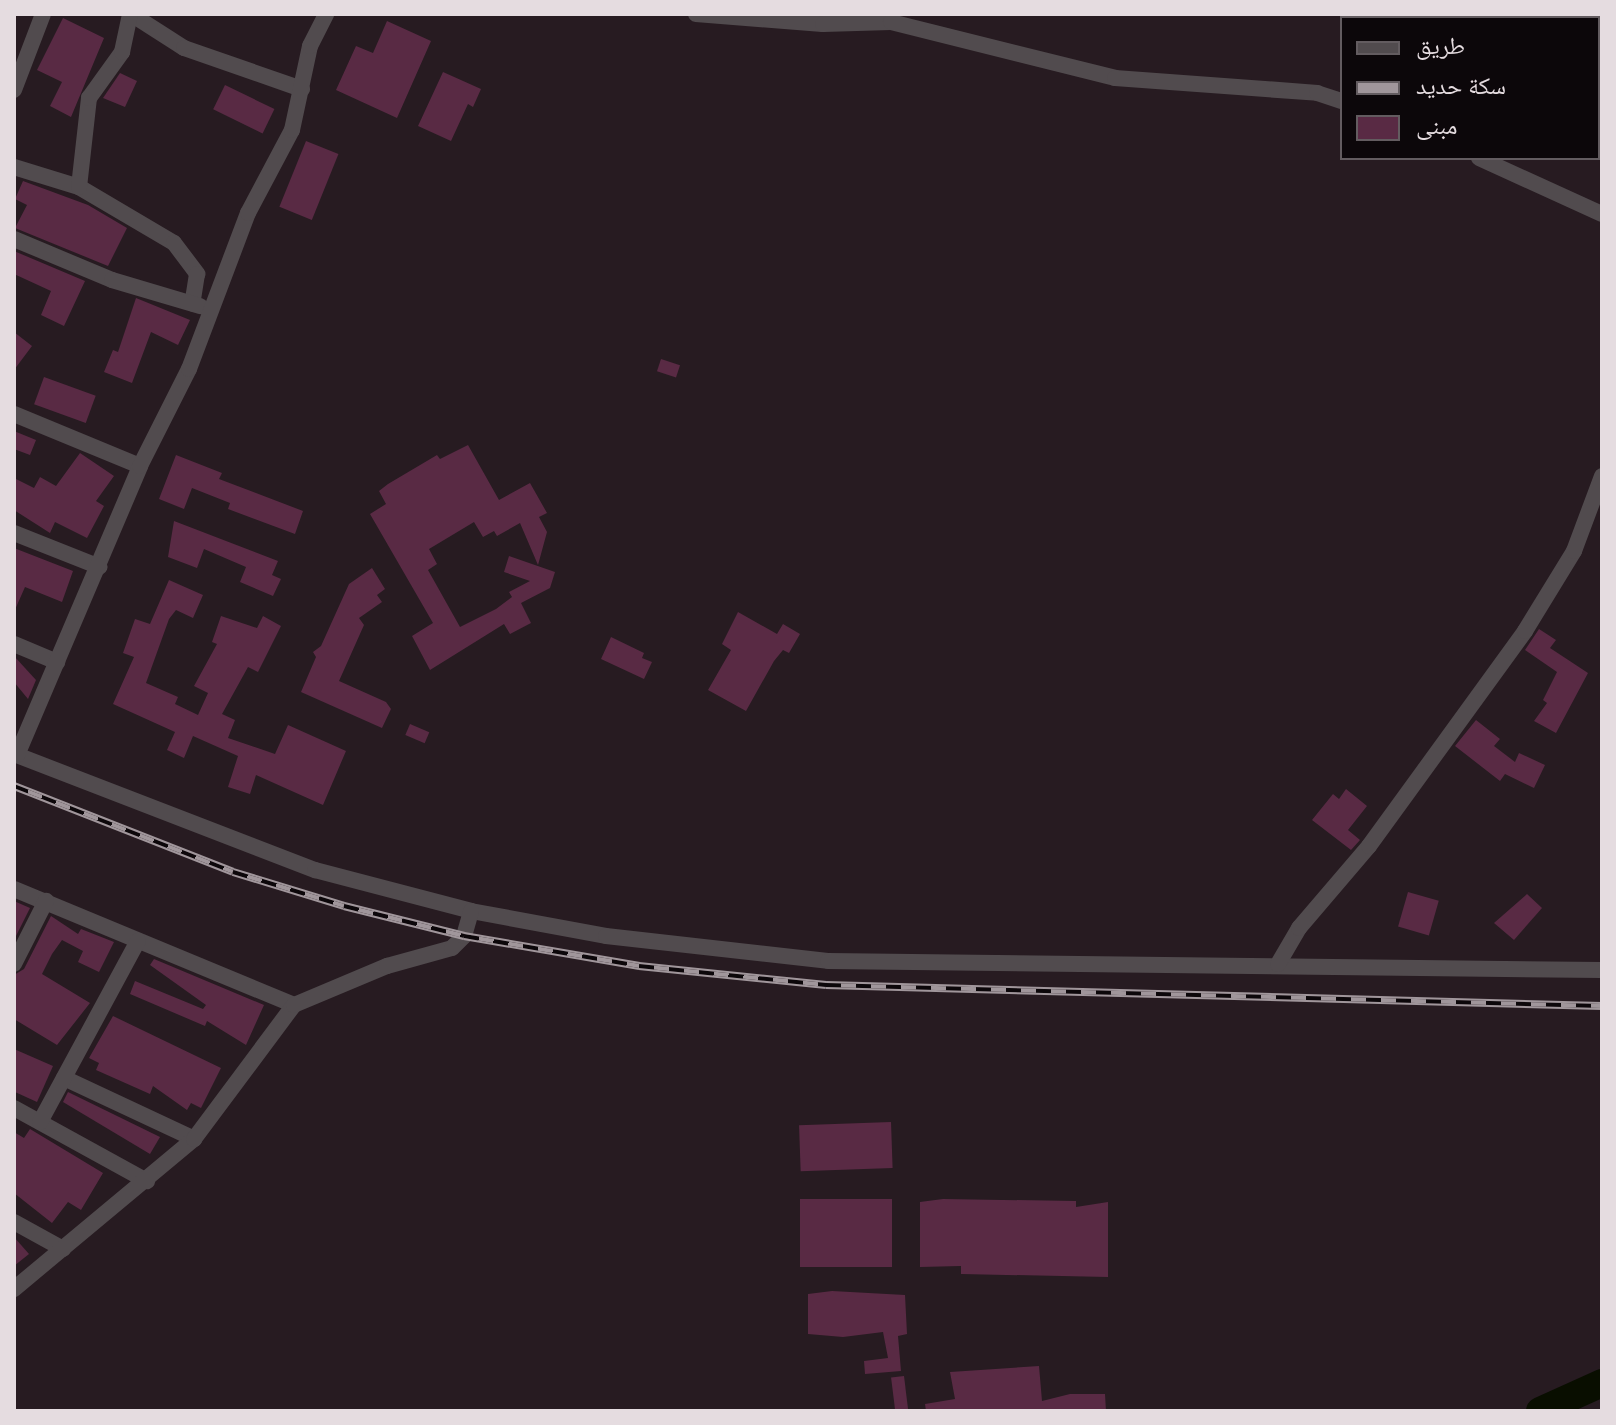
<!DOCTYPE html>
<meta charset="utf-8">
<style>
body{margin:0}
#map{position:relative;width:1616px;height:1425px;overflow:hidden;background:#271b21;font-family:Raleway,"Noto Naskh Arabic",sans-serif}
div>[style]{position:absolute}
.river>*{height:28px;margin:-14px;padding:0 14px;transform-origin:14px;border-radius:14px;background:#090e00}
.building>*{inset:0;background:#592a44;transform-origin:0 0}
.minor>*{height:16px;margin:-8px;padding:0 8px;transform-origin:8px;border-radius:8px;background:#514b4e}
.rail>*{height:8px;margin-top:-4px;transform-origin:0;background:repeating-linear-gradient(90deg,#0c070a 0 15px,#a0969b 0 30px);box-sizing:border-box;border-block:2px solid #a0969b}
span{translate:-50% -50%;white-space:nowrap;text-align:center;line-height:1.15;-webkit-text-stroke:6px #0c070a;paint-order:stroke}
.frame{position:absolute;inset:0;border:16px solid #e5dce0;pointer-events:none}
.legend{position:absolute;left:1340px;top:16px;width:260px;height:144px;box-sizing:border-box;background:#0c070a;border:2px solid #635c60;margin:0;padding:10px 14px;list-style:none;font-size:24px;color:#e5dce0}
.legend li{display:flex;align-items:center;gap:16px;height:40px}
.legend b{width:40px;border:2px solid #635c60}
</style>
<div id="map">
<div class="river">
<i style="left:1540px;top:1411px;width:68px;rotate:-24.3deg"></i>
</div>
<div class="building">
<i style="clip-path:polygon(63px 18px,104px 38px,71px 117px,50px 106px,62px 82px,37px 70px)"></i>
<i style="clip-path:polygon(387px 21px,431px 41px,397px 118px,336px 90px,356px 46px,373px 53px)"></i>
<i style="clip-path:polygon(443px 72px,481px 89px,473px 107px,468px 104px,451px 141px,418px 126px)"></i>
<i style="clip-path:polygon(120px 73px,137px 81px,125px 107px,103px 98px)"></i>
<i style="left:225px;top:85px;width:55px;height:27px;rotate:26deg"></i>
<i style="left:306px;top:141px;width:35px;height:71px;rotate:22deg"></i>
<i style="clip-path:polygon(23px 181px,88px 205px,127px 228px,108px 266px,15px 228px,27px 205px,15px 199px)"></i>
<i style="clip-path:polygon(14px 251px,85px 281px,64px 326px,41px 315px,51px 291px,14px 274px)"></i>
<i style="clip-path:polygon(136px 298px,190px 320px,178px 345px,151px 332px,132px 383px,104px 372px,113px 350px,118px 352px)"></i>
<i style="clip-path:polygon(14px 332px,32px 346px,14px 370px)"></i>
<i style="left:661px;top:359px;width:20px;height:13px;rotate:18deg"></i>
<i style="left:44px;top:377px;width:55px;height:29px;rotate:20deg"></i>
<i style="clip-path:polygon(14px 431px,36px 440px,30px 455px,14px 449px)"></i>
<i style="clip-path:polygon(468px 445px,499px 500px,530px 483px,547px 513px,539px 517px,547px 532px,538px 565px,520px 523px,497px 536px,494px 531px,483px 537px,474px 522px,429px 549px,437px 564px,428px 570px,460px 627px,496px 609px,512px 597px,509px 592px,530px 581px,504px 572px,509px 556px,555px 572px,550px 588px,521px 603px,531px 623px,510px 634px,504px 624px,430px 670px,412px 636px,433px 623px,370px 514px,386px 504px,379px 491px,388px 484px,437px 455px,440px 459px)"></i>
<i style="clip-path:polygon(80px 453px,114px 476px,96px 501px,104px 506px,87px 538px,55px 522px,50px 533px,14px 510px,14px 478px,34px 488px,40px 477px,56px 486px)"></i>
<i style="clip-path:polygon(176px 455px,222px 473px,219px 479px,303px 511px,295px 534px,228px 509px,230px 503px,192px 488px,184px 509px,159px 499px)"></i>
<i style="clip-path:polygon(174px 521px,278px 561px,272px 575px,281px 579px,273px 596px,240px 582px,246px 567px,204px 549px,197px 568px,168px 557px)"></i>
<i style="clip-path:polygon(14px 548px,73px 571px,62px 602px,25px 587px,14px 612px)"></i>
<i style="clip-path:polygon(372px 568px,385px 589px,377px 595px,382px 602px,359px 618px,364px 625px,339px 681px,386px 702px,391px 709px,382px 728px,301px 692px,316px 657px,313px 652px,321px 646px,349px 584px)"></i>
<i style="clip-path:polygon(169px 580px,203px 595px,193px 618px,176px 610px,169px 619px,146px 683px,178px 697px,175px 704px,198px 715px,208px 693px,194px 686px,217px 644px,212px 642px,221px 616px,257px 628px,263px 616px,281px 626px,258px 672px,248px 667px,222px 714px,235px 720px,228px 738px,275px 754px,288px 725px,346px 751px,323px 805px,256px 775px,250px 794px,228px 787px,238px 756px,193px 736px,184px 758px,167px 750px,175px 732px,113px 704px,134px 657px,123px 653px,135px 619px,150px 624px)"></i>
<i style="clip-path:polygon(738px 612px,777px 634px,783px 624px,800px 634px,789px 653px,783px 650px,774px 661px,746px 711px,708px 690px,731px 650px,722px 644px)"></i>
<i style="clip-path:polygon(1539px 629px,1556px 640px,1550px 648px,1588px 673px,1556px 733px,1534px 721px,1547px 703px,1543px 700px,1557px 672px,1525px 650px)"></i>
<i style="clip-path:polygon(611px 637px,644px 653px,642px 658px,652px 662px,644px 679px,601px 659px)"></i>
<i style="clip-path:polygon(14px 656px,36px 680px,28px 699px,14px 682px)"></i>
<i style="clip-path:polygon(1476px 720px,1500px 739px,1494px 746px,1515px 762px,1519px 753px,1545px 765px,1534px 788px,1505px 774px,1500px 781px,1455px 746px)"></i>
<i style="left:410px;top:724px;width:21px;height:12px;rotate:23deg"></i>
<i style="clip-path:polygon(1346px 789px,1367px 806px,1348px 830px,1360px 840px,1351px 850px,1312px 820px,1333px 794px,1339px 799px)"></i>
<i style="left:1408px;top:892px;width:32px;height:36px;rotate:16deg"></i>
<i style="clip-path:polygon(1527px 894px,1542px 908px,1514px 940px,1494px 923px)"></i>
<i style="clip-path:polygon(14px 901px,30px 908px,14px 940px)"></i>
<i style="clip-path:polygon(51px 916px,78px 934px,81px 929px,114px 942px,99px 972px,78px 962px,83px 951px,62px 940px,52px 954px,42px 974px,90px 1003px,57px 1045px,14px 1019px,14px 975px,24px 969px)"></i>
<i style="clip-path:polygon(154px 959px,264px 1005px,246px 1045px,207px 1021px,205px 1026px,130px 994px,135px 981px,203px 1009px,206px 1005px,150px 965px)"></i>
<i style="clip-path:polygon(113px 1016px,221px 1068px,201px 1108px,191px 1103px,187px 1110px,153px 1086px,150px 1094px,96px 1070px,99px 1063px,89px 1058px)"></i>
<i style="clip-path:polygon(14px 1049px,53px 1066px,37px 1102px,15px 1092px)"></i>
<i style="clip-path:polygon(68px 1092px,160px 1137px,150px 1154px,63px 1102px)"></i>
<i style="left:891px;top:1122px;width:46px;height:92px;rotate:88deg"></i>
<i style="clip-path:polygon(30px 1129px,103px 1173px,81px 1210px,68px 1202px,52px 1223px,14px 1193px,14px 1132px,24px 1138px)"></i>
<i style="left:892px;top:1199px;width:68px;height:92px;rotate:90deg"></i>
<i style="clip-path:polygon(943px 1199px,1076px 1201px,1076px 1207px,1108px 1202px,1108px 1277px,961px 1274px,961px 1266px,920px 1267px,920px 1202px)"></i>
<i style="clip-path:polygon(14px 1237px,29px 1254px,14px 1266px)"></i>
<i style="clip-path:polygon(832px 1291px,905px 1295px,907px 1334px,898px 1336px,901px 1371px,865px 1374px,864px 1361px,888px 1358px,883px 1332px,843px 1337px,808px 1334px,808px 1294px)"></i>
<i style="clip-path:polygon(1039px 1366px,1042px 1401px,1070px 1394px,1105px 1394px,1106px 1411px,926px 1411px,925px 1404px,955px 1399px,950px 1372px)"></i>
<i style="left:904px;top:1376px;width:35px;height:13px;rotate:83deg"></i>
</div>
<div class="minor">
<i style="left:131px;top:14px;width:63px;rotate:32.7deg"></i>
<i style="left:184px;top:48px;width:125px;rotate:19.2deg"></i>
<i style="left:696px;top:14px;width:127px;rotate:4.5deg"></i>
<i style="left:823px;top:24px;width:68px;rotate:-1.7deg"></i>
<i style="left:891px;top:22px;width:231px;rotate:14deg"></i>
<i style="left:1115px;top:78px;width:203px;rotate:4.2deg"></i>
<i style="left:1317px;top:93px;width:26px;rotate:18deg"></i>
<i style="left:14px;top:90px;width:81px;rotate:-69.1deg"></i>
<i style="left:1479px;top:158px;width:135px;rotate:24.5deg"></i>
<i style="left:14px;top:167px;width:68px;rotate:17.1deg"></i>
<i style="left:79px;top:187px;width:110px;rotate:30.5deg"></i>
<i style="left:174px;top:243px;width:39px;rotate:53deg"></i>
<i style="left:197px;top:274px;width:30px;rotate:99deg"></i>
<i style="left:79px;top:187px;width:90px;rotate:-83.6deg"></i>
<i style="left:89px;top:98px;width:57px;rotate:-54.3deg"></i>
<i style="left:122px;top:52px;width:39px;rotate:-78deg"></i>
<i style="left:14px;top:239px;width:106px;rotate:22.7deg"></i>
<i style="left:112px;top:280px;width:92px;rotate:16.5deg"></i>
<i style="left:14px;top:414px;width:136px;rotate:22.4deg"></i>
<i style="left:14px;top:533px;width:92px;rotate:21.6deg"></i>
<i style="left:14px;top:644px;width:47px;rotate:22.7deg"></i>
<i style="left:14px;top:754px;width:323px;rotate:21.1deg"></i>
<i style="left:315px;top:870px;width:161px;rotate:14.7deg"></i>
<i style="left:471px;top:911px;width:137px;rotate:10.5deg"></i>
<i style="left:606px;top:936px;width:223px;rotate:6.4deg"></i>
<i style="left:828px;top:961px;width:774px;rotate:0.67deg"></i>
<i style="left:17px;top:755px;width:314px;rotate:-66.9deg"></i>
<i style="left:140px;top:466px;width:109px;rotate:-63.2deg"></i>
<i style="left:189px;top:369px;width:167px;rotate:-69.3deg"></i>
<i style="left:248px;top:213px;width:94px;rotate:-62.1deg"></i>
<i style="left:292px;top:130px;width:86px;rotate:-77.9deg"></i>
<i style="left:310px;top:46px;width:36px;rotate:-63deg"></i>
<i style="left:14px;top:889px;width:303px;rotate:22.5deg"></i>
<i style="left:14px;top:964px;width:71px;rotate:-63.1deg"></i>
<i style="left:1278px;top:964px;width:42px;rotate:-59.7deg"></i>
<i style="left:1299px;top:928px;width:108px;rotate:-49.5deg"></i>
<i style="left:1369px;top:846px;width:266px;rotate:-54deg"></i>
<i style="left:1525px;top:631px;width:94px;rotate:-58.5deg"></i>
<i style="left:1574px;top:551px;width:80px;rotate:-69.5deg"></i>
<i style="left:64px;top:1078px;width:144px;rotate:25.1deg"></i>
<i style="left:14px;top:1108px;width:152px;rotate:28.8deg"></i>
<i style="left:40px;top:1122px;width:206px;rotate:-61.6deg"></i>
<i style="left:14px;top:1222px;width:56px;rotate:28.9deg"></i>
<i style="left:14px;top:1289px;width:234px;rotate:-39.8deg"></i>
<i style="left:194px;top:1139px;width:167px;rotate:-53.3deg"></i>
<i style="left:294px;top:1005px;width:101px;rotate:-22.8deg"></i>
<i style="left:387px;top:966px;width:67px;rotate:-15.5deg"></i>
<i style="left:452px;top:948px;width:17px;rotate:-45deg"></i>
<i style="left:464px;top:936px;width:26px;rotate:-74deg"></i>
</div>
<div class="rail">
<i style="left:14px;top:786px;width:235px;rotate:21.4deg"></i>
<i style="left:233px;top:872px;width:116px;rotate:17deg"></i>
<i style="left:344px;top:906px;width:124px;rotate:14deg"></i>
<i style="left:464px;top:936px;width:178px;rotate:9.7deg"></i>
<i style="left:639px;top:966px;width:188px;rotate:5.8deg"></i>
<i style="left:826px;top:985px;width:776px;rotate:1.55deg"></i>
</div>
<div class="frame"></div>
<ul class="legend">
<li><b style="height:10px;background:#514b4e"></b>طريق</li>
<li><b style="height:10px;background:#a0969b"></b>سكة حديد</li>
<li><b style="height:22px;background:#592a44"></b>مبنى</li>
</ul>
</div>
